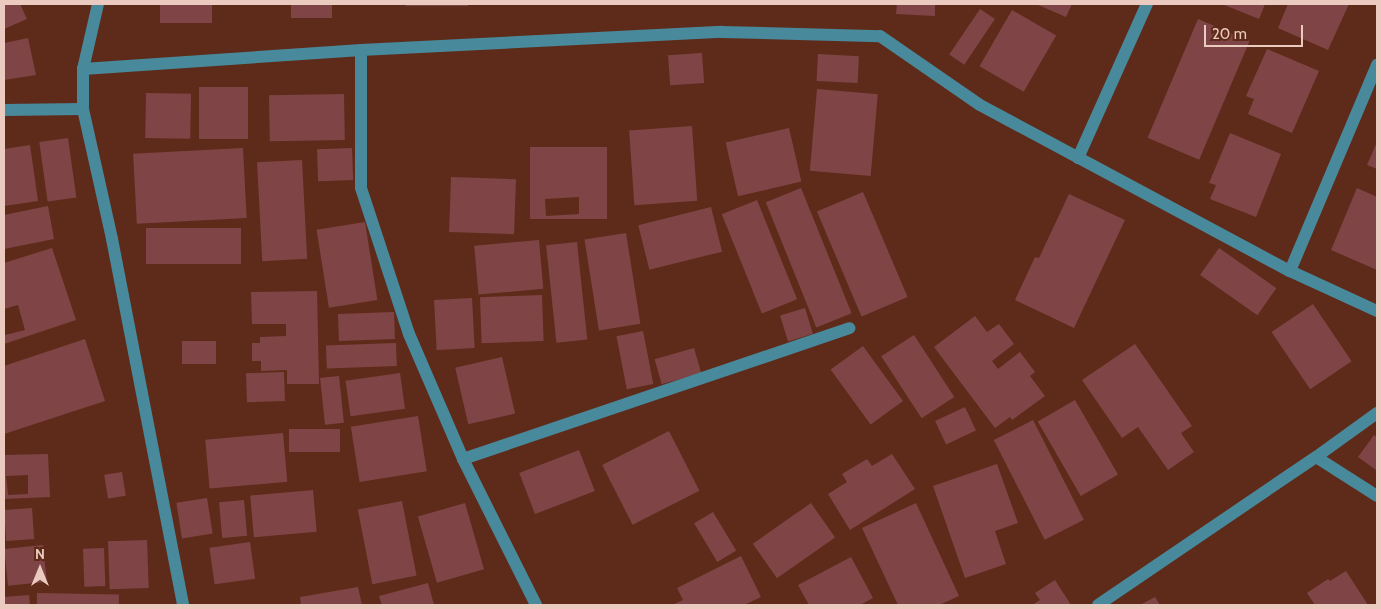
<!DOCTYPE html>
<style>
body{margin:0}
#map{position:relative;width:1381px;height:609px;overflow:hidden;background:#5e2b1a;font-family:Cabin,sans-serif}
div>[style]{position:absolute}
.building>*{inset:0;background:#7f4546;transform-origin:0 0}
.minor>*{height:12px;margin:-6px;padding:0 6px;transform-origin:6px;border-radius:6px;background:#48899b}
span{translate:-50% -50%;white-space:nowrap;text-align:center;line-height:1.15;-webkit-text-stroke:4px #5e2b1a;paint-order:stroke}
.frame{position:absolute;inset:0;border:5px solid #ebcbc0;pointer-events:none}
.north{position:absolute;left:15px;top:544px;width:50px;height:50px;-webkit-text-stroke:4px #5e2b1a;paint-order:stroke;rotate:0deg;font-size:14px;font-weight:700;line-height:20px;text-align:center;color:#ebcbc0}
.north::after{content:'';display:block;margin:auto;width:18px;height:22px;background:#ebcbc0;clip-path:polygon(50% 0,100% 100%,50% 72%,0 100%)}
.scale{position:absolute;left:1204px;top:25px;width:99px;height:22px;box-sizing:border-box;border:2px solid #ebcbc0;border-top:0;padding-left:6px;font-size:15px;line-height:18px;white-space:nowrap;color:#ebcbc0;-webkit-text-stroke:4px #5e2b1a;paint-order:stroke}
</style>
<div id="map">
<div class="building">
<i style="clip-path:polygon(4px 4px,20px 4px,27px 19px,4px 29px)"></i>
<i style="left:160px;top:4px;width:52px;height:19px"></i>
<i style="left:291px;top:4px;width:41px;height:14px"></i>
<i style="left:406px;top:4px;width:62px;height:2px"></i>
<i style="clip-path:polygon(897px 4px,935px 4px,935px 16px,896px 14px)"></i>
<i style="clip-path:polygon(1036px 4px,1072px 4px,1066px 17px)"></i>
<i style="clip-path:polygon(1222px 4px,1265px 4px,1259px 19px)"></i>
<i style="clip-path:polygon(1288px 4px,1349px 4px,1328px 50px,1278px 28px)"></i>
<i style="left:980px;top:9px;width:18px;height:55px;rotate:34deg"></i>
<i style="left:1012px;top:10px;width:51px;height:65px;rotate:30deg"></i>
<i style="left:1198px;top:19px;width:56px;height:129px;rotate:23deg"></i>
<i style="clip-path:polygon(28px 38px,36px 75px,4px 80px,4px 43px)"></i>
<i style="clip-path:polygon(1267px 49px,1319px 71px,1292px 133px,1248px 114px,1254px 99px,1246px 96px)"></i>
<i style="left:702px;top:53px;width:30px;height:34px;rotate:86deg"></i>
<i style="left:818px;top:54px;width:41px;height:27px;rotate:3deg"></i>
<i style="left:248px;top:87px;width:52px;height:49px;rotate:90deg"></i>
<i style="left:817px;top:89px;width:61px;height:82px;rotate:5deg"></i>
<i style="left:146px;top:93px;width:45px;height:45px;rotate:1deg"></i>
<i style="left:344px;top:94px;width:46px;height:75px;rotate:89deg"></i>
<i style="left:692px;top:126px;width:75px;height:63px;rotate:86deg"></i>
<i style="left:789px;top:128px;width:55px;height:65px;rotate:77deg"></i>
<i style="clip-path:polygon(1230px 133px,1281px 154px,1256px 217px,1210px 199px,1216px 185px,1209px 183px)"></i>
<i style="left:68px;top:138px;width:60px;height:29px;rotate:82deg"></i>
<i style="clip-path:polygon(1377px 142px,1377px 169px,1367px 165px)"></i>
<i style="clip-path:polygon(30px 145px,38px 201px,4px 206px,4px 149px)"></i>
<i style="clip-path:polygon(evenodd,530px 147px,607px 147px,607px 219px,530px 219px,530px 147px,579px 197px,579px 214px,546px 216px,545px 199px,579px 197px)"></i>
<i style="left:243px;top:148px;width:70px;height:110px;rotate:87deg"></i>
<i style="left:352px;top:148px;width:32px;height:35px;rotate:88deg"></i>
<i style="left:302px;top:160px;width:99px;height:45px;rotate:87deg"></i>
<i style="left:451px;top:177px;width:65px;height:55px;rotate:2deg"></i>
<i style="left:801px;top:188px;width:135px;height:38px;rotate:68deg"></i>
<i style="clip-path:polygon(1357px 188px,1377px 197px,1377px 270px,1331px 250px)"></i>
<i style="left:863px;top:192px;width:114px;height:50px;rotate:67deg"></i>
<i style="clip-path:polygon(1069px 194px,1125px 220px,1074px 328px,1015px 300px,1035px 257px,1039px 258px)"></i>
<i style="left:757px;top:200px;width:107px;height:38px;rotate:68deg"></i>
<i style="clip-path:polygon(48px 206px,54px 239px,4px 249px,4px 215px)"></i>
<i style="left:711px;top:207px;width:46px;height:75px;rotate:76deg"></i>
<i style="left:365px;top:222px;width:79px;height:49px;rotate:81deg"></i>
<i style="left:241px;top:228px;width:36px;height:95px;rotate:90deg"></i>
<i style="left:626px;top:233px;width:92px;height:42px;rotate:81deg"></i>
<i style="left:539px;top:240px;width:49px;height:65px;rotate:85deg"></i>
<i style="left:577px;top:242px;width:98px;height:31px;rotate:84deg"></i>
<i style="clip-path:polygon(52px 248px,76px 320px,4px 344px,4px 331px,5px 335px,25px 330px,18px 305px,4px 309px,4px 263px)"></i>
<i style="left:1219px;top:248px;width:70px;height:33px;rotate:35deg"></i>
<i style="clip-path:polygon(317px 291px,319px 384px,287px 384px,287px 370px,261px 371px,261px 361px,252px 361px,252px 343px,260px 343px,260px 337px,286px 336px,286px 324px,252px 324px,251px 292px)"></i>
<i style="left:542px;top:295px;width:46px;height:62px;rotate:88deg"></i>
<i style="left:472px;top:298px;width:50px;height:38px;rotate:87deg"></i>
<i style="left:1313px;top:304px;width:69px;height:50px;rotate:56deg"></i>
<i style="left:805px;top:308px;width:27px;height:26px;rotate:73deg"></i>
<i style="left:394px;top:312px;width:27px;height:56px;rotate:88deg"></i>
<i style="clip-path:polygon(975px 316px,987px 332px,999px 324px,1014px 344px,992px 361px,998px 369px,1020px 352px,1035px 372px,1030px 376px,1045px 396px,1012px 420px,1010px 417px,995px 428px,934px 347px)"></i>
<i style="left:643px;top:331px;width:54px;height:27px;rotate:79deg"></i>
<i style="left:914px;top:335px;width:74px;height:39px;rotate:57deg"></i>
<i style="clip-path:polygon(85px 339px,105px 401px,4px 434px,4px 366px)"></i>
<i style="left:216px;top:341px;width:23px;height:34px;rotate:90deg"></i>
<i style="left:396px;top:343px;width:23px;height:70px;rotate:88deg"></i>
<i style="clip-path:polygon(1135px 344px,1192px 426px,1181px 433px,1194px 452px,1168px 470px,1138px 427px,1122px 438px,1082px 380px)"></i>
<i style="left:863px;top:346px;width:68px;height:40px;rotate:54deg"></i>
<i style="left:694px;top:348px;width:26px;height:41px;rotate:74deg"></i>
<i style="left:502px;top:357px;width:58px;height:48px;rotate:77deg"></i>
<i style="left:284px;top:372px;width:29px;height:38px;rotate:88deg"></i>
<i style="left:400px;top:373px;width:36px;height:55px;rotate:82deg"></i>
<i style="left:339px;top:376px;width:47px;height:19px;rotate:84deg"></i>
<i style="left:1075px;top:400px;width:86px;height:43px;rotate:60deg"></i>
<i style="left:965px;top:407px;width:26px;height:33px;rotate:65deg"></i>
<i style="left:418px;top:416px;width:56px;height:68px;rotate:81deg"></i>
<i style="left:1033px;top:420px;width:112px;height:44px;rotate:63deg"></i>
<i style="left:340px;top:429px;width:23px;height:51px;rotate:90deg"></i>
<i style="left:669px;top:431px;width:67px;height:75px;rotate:63deg"></i>
<i style="left:283px;top:433px;width:49px;height:78px;rotate:85deg"></i>
<i style="clip-path:polygon(1374px 435px,1377px 437px,1376px 470px,1358px 457px)"></i>
<i style="left:579px;top:450px;width:44px;height:64px;rotate:69deg"></i>
<i style="clip-path:polygon(evenodd,48px 454px,50px 497px,4px 499px,4px 455px,48px 454px,28px 475px,28px 494px,8px 495px,6px 476px,28px 475px)"></i>
<i style="clip-path:polygon(892px 454px,915px 489px,850px 530px,828px 494px,847px 482px,842px 474px,867px 459px,872px 466px)"></i>
<i style="clip-path:polygon(997px 464px,1018px 523px,995px 531px,1006px 564px,965px 578px,933px 486px)"></i>
<i style="left:122px;top:472px;width:24px;height:18px;rotate:81deg"></i>
<i style="left:313px;top:490px;width:42px;height:63px;rotate:85deg"></i>
<i style="left:207px;top:498px;width:36px;height:31px;rotate:81deg"></i>
<i style="left:244px;top:500px;width:36px;height:25px;rotate:85deg"></i>
<i style="left:402px;top:501px;width:76px;height:45px;rotate:79deg"></i>
<i style="left:465px;top:503px;width:69px;height:49px;rotate:74deg"></i>
<i style="left:811px;top:503px;width:42px;height:71px;rotate:55deg"></i>
<i style="clip-path:polygon(916px 503px,959px 596px,939px 605px,898px 605px,862px 528px)"></i>
<i style="left:32px;top:508px;width:31px;height:28px;rotate:86deg"></i>
<i style="left:713px;top:512px;width:45px;height:22px;rotate:59deg"></i>
<i style="left:147px;top:540px;width:48px;height:39px;rotate:88deg"></i>
<i style="left:250px;top:542px;width:37px;height:41px;rotate:82deg"></i>
<i style="left:43px;top:545px;width:37px;height:39px;rotate:84deg"></i>
<i style="left:104px;top:548px;width:38px;height:21px;rotate:88deg"></i>
<i style="clip-path:polygon(741px 556px,761px 597px,744px 605px,672px 605px,683px 600px,677px 588px)"></i>
<i style="clip-path:polygon(851px 557px,873px 598px,860px 605px,809px 605px,798px 585px)"></i>
<i style="clip-path:polygon(1346px 571px,1368px 605px,1315px 605px,1307px 593px,1328px 579px,1330px 581px)"></i>
<i style="clip-path:polygon(1055px 580px,1071px 605px,1032px 605px,1040px 600px,1035px 593px)"></i>
<i style="clip-path:polygon(428px 583px,434px 605px,382px 605px,379px 596px)"></i>
<i style="clip-path:polygon(358px 587px,362px 605px,301px 605px,300px 597px)"></i>
<i style="left:37px;top:593px;width:82px;height:12px;rotate:1deg"></i>
<i style="clip-path:polygon(29px 595px,30px 605px,4px 605px,4px 597px)"></i>
<i style="clip-path:polygon(1155px 597px,1160px 605px,1140px 605px)"></i>
</div>
<div class="minor">
<i style="left:98px;top:4px;width:67px;rotate:103deg"></i>
<i style="left:83px;top:69px;width:40px;rotate:90deg"></i>
<i style="left:83px;top:109px;width:133px;rotate:77.4deg"></i>
<i style="left:112px;top:239px;width:373px;rotate:79deg"></i>
<i style="left:361px;top:50px;width:138px;rotate:90deg"></i>
<i style="left:361px;top:188px;width:154px;rotate:71.8deg"></i>
<i style="left:409px;top:334px;width:136px;rotate:66.6deg"></i>
<i style="left:463px;top:459px;width:163px;rotate:63.4deg"></i>
<i style="left:83px;top:69px;width:279px;rotate:-3.9deg"></i>
<i style="left:361px;top:50px;width:361px;rotate:-2.9deg"></i>
<i style="left:722px;top:32px;width:158px;rotate:1.5deg"></i>
<i style="left:880px;top:36px;width:121px;rotate:34.6deg"></i>
<i style="left:980px;top:105px;width:352px;rotate:28.2deg"></i>
<i style="left:1290px;top:271px;width:224px;rotate:-67.1deg"></i>
<i style="left:4px;top:110px;width:79px;rotate:-0.7deg"></i>
<i style="left:1078px;top:158px;width:169px;rotate:-65.9deg"></i>
<i style="left:1290px;top:271px;width:96px;rotate:24.7deg"></i>
<i style="left:1316px;top:457px;width:75px;rotate:-35.8deg"></i>
<i style="left:463px;top:459px;width:408px;rotate:-18.7deg"></i>
<i style="left:1098px;top:605px;width:263px;rotate:-34.2deg"></i>
<i style="left:1316px;top:457px;width:72px;rotate:32.6deg"></i>
</div>
<div class="frame"></div>
<div class="north">N</div>
<div class="scale">20 m</div>
</div>
